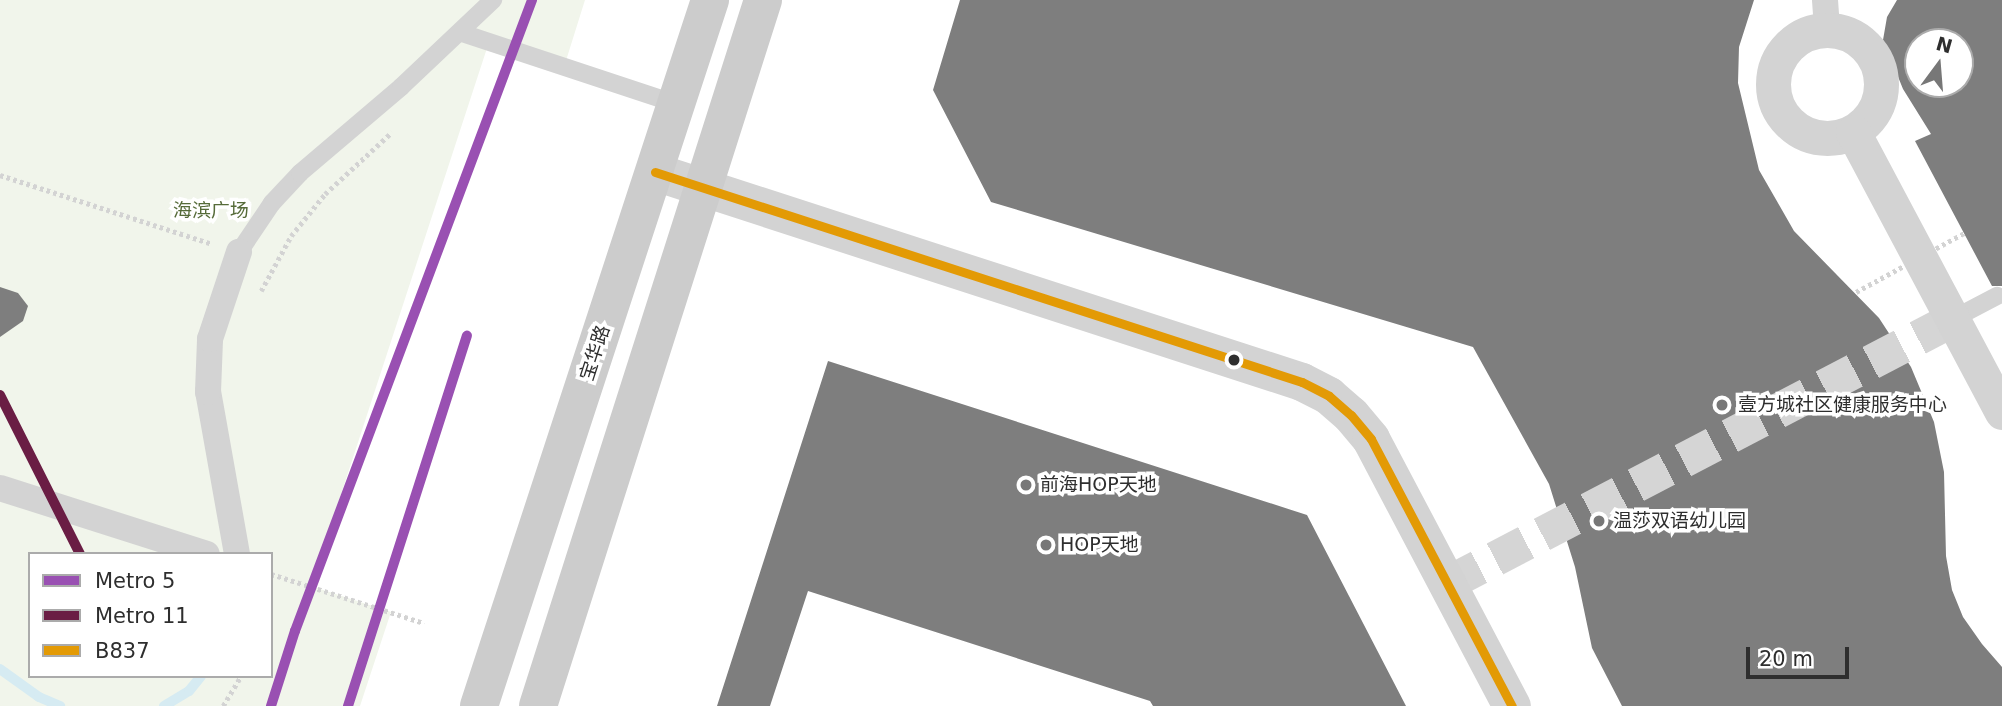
<!DOCTYPE html>
<meta charset="utf-8">
<style>
body{margin:0}
#map{position:relative;width:2002px;height:706px;overflow:hidden;background:#fff;font-family:"DejaVu Sans","Noto Sans SC",sans-serif}
div>[style]{position:absolute}
.green>*{inset:0;background:#f1f5eb}
.stream>*{height:10px;margin:-5px;padding:0 5px;transform-origin:5px;border-radius:5px;background:#d6ebf2}
.building>*{inset:0;background:#7e7e7e}
.minor-tunnel>*{height:35px;margin-top:-17.5px;transform-origin:0;background:repeating-linear-gradient(90deg,#d5d5d5 0 35px,transparent 0 53px)}
.path>*{height:4.5px;margin-top:-2.25px;transform-origin:0;background:repeating-linear-gradient(90deg,#d3d3d3 0 3.5px,transparent 0 7px)}
.service>*{height:18px;margin:-9px;padding:0 9px;transform-origin:9px;border-radius:9px;background:#d3d3d3}
.pedestrian>*{height:26px;margin:-13px;padding:0 13px;transform-origin:13px;border-radius:13px;background:#d3d3d3}
.minor>*{height:35px;margin:-17.5px;padding:0 17.5px;transform-origin:17.5px;border-radius:17.5px;background:#d3d3d3}
.minor>.ring{margin:-17.5px;padding:0;box-sizing:content-box;background:none;border:35px solid #d3d3d3;border-radius:50%}
.tertiary>*{height:38px;margin:-19px;padding:0 19px;transform-origin:19px;border-radius:19px;background:#d3d3d3}
.secondary>*{height:38px;margin:-19px;padding:0 19px;transform-origin:19px;border-radius:19px;background:#ccc}
.path-bridge>*{height:4.5px;margin-top:-2.25px;transform-origin:0;background:repeating-linear-gradient(90deg,#d3d3d3 0 3.5px,transparent 0 7px)}
.bus-1>*{height:9px;margin:-4.5px;padding:0 4.5px;transform-origin:4.5px;border-radius:4.5px;background:#e39a05}
.metro-1>*{height:10px;margin:-5px;padding:0 5px;transform-origin:5px;border-radius:5px;background:#9950b2}
.metro-2>*{height:10px;margin:-5px;padding:0 5px;transform-origin:5px;border-radius:5px;background:#6a1d44}
.dots>*{width:19px;height:19px;translate:-50% -50%;box-sizing:border-box;border:4px solid #fff;border-radius:50%}
span{translate:-50% -50%;white-space:nowrap;text-align:center;line-height:1.15;-webkit-text-stroke:7px #fff;paint-order:stroke}
.park-label{font-size:19px;color:#566b39}
.street-label{font-size:19px;color:#2e2e2e}
.poi-label{font-size:19px;color:#2e2e2e}
.left{translate:0 -50%;text-align:left}
.legend{position:absolute;left:28px;top:552px;width:245px;height:126px;box-sizing:border-box;background:#fff;border:2px solid #ababab;margin:0;padding:9px 12px;list-style:none;font-size:21px;color:#2e2e2e}
.legend li{display:flex;align-items:center;gap:14px;height:35px}
.legend b{width:35px;border:2px solid #ababab}
.north{position:absolute;left:1904px;top:28px;width:70px;height:70px;box-sizing:border-box;background:#fff;border:2px solid #ababab;border-radius:50%;rotate:16deg;font-size:19px;font-weight:700;line-height:28px;text-align:center;color:#2e2e2e}
.north::after{content:'';display:block;margin:auto;width:24px;height:32px;background:#777;clip-path:polygon(50% 0,100% 100%,50% 72%,0 100%)}
.scale{position:absolute;left:1746px;top:647px;width:103px;height:32px;box-sizing:border-box;border:4px solid #2e2e2e;border-top:0;padding-left:9px;font-size:21px;line-height:24px;white-space:nowrap;color:#2e2e2e;-webkit-text-stroke:5px #fff;paint-order:stroke}
</style>
<div id="map">
<div class="green">
<i style="clip-path:polygon(evenodd,0 0,585px 0,564px 67px,489px 42px,311px 586px,391px 612px,360px 706px,0 706px,0 0,30px 554px,271px 554px,271px 676px,30px 676px,30px 554px)"></i>
</div>
<div class="stream">
<i style="left:0;top:669px;width:48px;rotate:35.7deg"></i>
<i style="left:39px;top:697px;width:23px;rotate:23deg"></i>
<i style="left:164px;top:706px;width:29px;rotate:-31deg"></i>
<i style="left:189px;top:691px;width:19px;rotate:-51deg"></i>
</div>
<div class="building">
<i style="clip-path:polygon(960px 0,1754px 0,1739px 47px,1738px 83px,1759px 170px,1794px 231px,1879px 318px,1911px 367px,1934px 422px,1944px 472px,1946px 556px,1952px 590px,1963px 617px,1982px 644px,2002px 667px,2002px 706px,1622px 706px,1592px 648px,1575px 567px,1549px 484px,1473px 347px,991px 202px,933px 90px)"></i>
<i style="clip-path:polygon(evenodd,1897px 0,2002px 0,2002px 286px,1992px 286px,1915px 141px,1931px 134px,1903px 89px,1883px 40px,1887px 17px,1897px 0,1918px 42px,1960px 42px,1960px 84px,1918px 84px,1918px 42px)"></i>
<i style="clip-path:polygon(0 287px,18px 293px,28px 306px,23px 321px,0 337px)"></i>
<i style="clip-path:polygon(828px 361px,1307px 515px,1406px 706px,1153px 706px,1150px 701px,808px 591px,770px 706px,717px 706px)"></i>
</div>
<div class="minor-tunnel">
<i style="left:1448px;top:583px;width:570px;rotate:-27.6deg"></i>
</div>
<div class="path">
<i style="left:0;top:175px;width:223px;rotate:18deg"></i>
<i style="left:261px;top:291px;width:63px;rotate:-61.4deg"></i>
<i style="left:291px;top:236px;width:54px;rotate:-51deg"></i>
<i style="left:325px;top:194px;width:91px;rotate:-42.8deg"></i>
<i style="left:271px;top:574px;width:161px;rotate:17.8deg"></i>
<i style="left:223px;top:706px;width:35px;rotate:-59deg"></i>
</div>
<div class="service">
<i style="left:462px;top:33px;width:226px;rotate:18.3deg"></i>
<i style="left:239px;top:252px;width:59px;rotate:-56deg"></i>
<i style="left:272px;top:203px;width:41px;rotate:-47deg"></i>
<i style="left:300px;top:173px;width:133px;rotate:-40.4deg"></i>
<i style="left:401px;top:87px;width:127px;rotate:-43.4deg"></i>
<i style="left:1953px;top:319px;width:50px;rotate:-27.6deg"></i>
</div>
<div class="pedestrian">
<i style="left:1825px;top:0;width:29px;rotate:86deg"></i>
<i style="left:0;top:488px;width:217px;rotate:17.7deg"></i>
<i style="left:237px;top:554px;width:165px;rotate:-100.1deg"></i>
<i style="left:208px;top:392px;width:53px;rotate:-87.8deg"></i>
<i style="left:210px;top:339px;width:92px;rotate:-71.6deg"></i>
</div>
<div class="minor">
<i class="ring" style="left:1773px;top:30px;width:73px;height:73px"></i>
<i style="left:1853px;top:132px;width:317px;rotate:62deg"></i>
</div>
<div class="tertiary">
<i style="left:655px;top:172px;width:680px;rotate:17.98deg"></i>
<i style="left:1302px;top:382px;width:30px;rotate:27deg"></i>
<i style="left:1329px;top:396px;width:29px;rotate:41deg"></i>
<i style="left:1351px;top:415px;width:31px;rotate:50deg"></i>
<i style="left:1371px;top:439px;width:302px;rotate:62.2deg"></i>
</div>
<div class="secondary">
<i style="left:479px;top:706px;width:743px;rotate:-71.88deg"></i>
<i style="left:538px;top:706px;width:741px;rotate:-72.32deg"></i>
</div>
<div class="path-bridge">
<i style="left:1856px;top:292px;width:123px;rotate:-28.6deg"></i>
</div>
<div class="bus-1">
<i style="left:655px;top:172px;width:680px;rotate:17.98deg"></i>
<i style="left:1302px;top:382px;width:30px;rotate:27deg"></i>
<i style="left:1329px;top:396px;width:29px;rotate:41deg"></i>
<i style="left:1351px;top:415px;width:31px;rotate:50deg"></i>
<i style="left:1371px;top:439px;width:302px;rotate:62.2deg"></i>
</div>
<div class="metro-1">
<i style="left:271px;top:706px;width:79px;rotate:-72.3deg"></i>
<i style="left:295px;top:631px;width:674px;rotate:-69.41deg"></i>
<i style="left:348px;top:706px;width:389px;rotate:-72.2deg"></i>
</div>
<div class="metro-2">
<i style="left:0;top:395px;width:178px;rotate:63.3deg"></i>
</div>
<div class="dots">
<i style="left:1234px;top:360px;background:#2e2e2e"></i>
<i style="left:1722px;top:405px;background:#777"></i>
<i style="left:1026px;top:485px;background:#777"></i>
<i style="left:1599px;top:521px;background:#777"></i>
<i style="left:1046px;top:545px;background:#777"></i>
</div>
<div class="park-label">
<span style="left:211px;top:211px">海滨广场</span>
</div>
<div class="street-label">
<span style="left:595px;top:353px;rotate:-72deg">宝华路</span>
</div>
<div class="poi-label">
<span class="left" style="left:1738px;top:405px">壹方城社区健康服务中心</span>
<span class="left" style="left:1040px;top:485px">前海HOP天地</span>
<span class="left" style="left:1613px;top:521px">温莎双语幼儿园</span>
<span class="left" style="left:1060px;top:545px">HOP天地</span>
</div>
<ul class="legend">
<li><b style="height:9px;background:#9950b2"></b>Metro 5</li>
<li><b style="height:9px;background:#6a1d44"></b>Metro 11</li>
<li><b style="height:9px;background:#e39a05"></b>B837</li>
</ul>
<div class="north">N</div>
<div class="scale">20 m</div>
</div>
